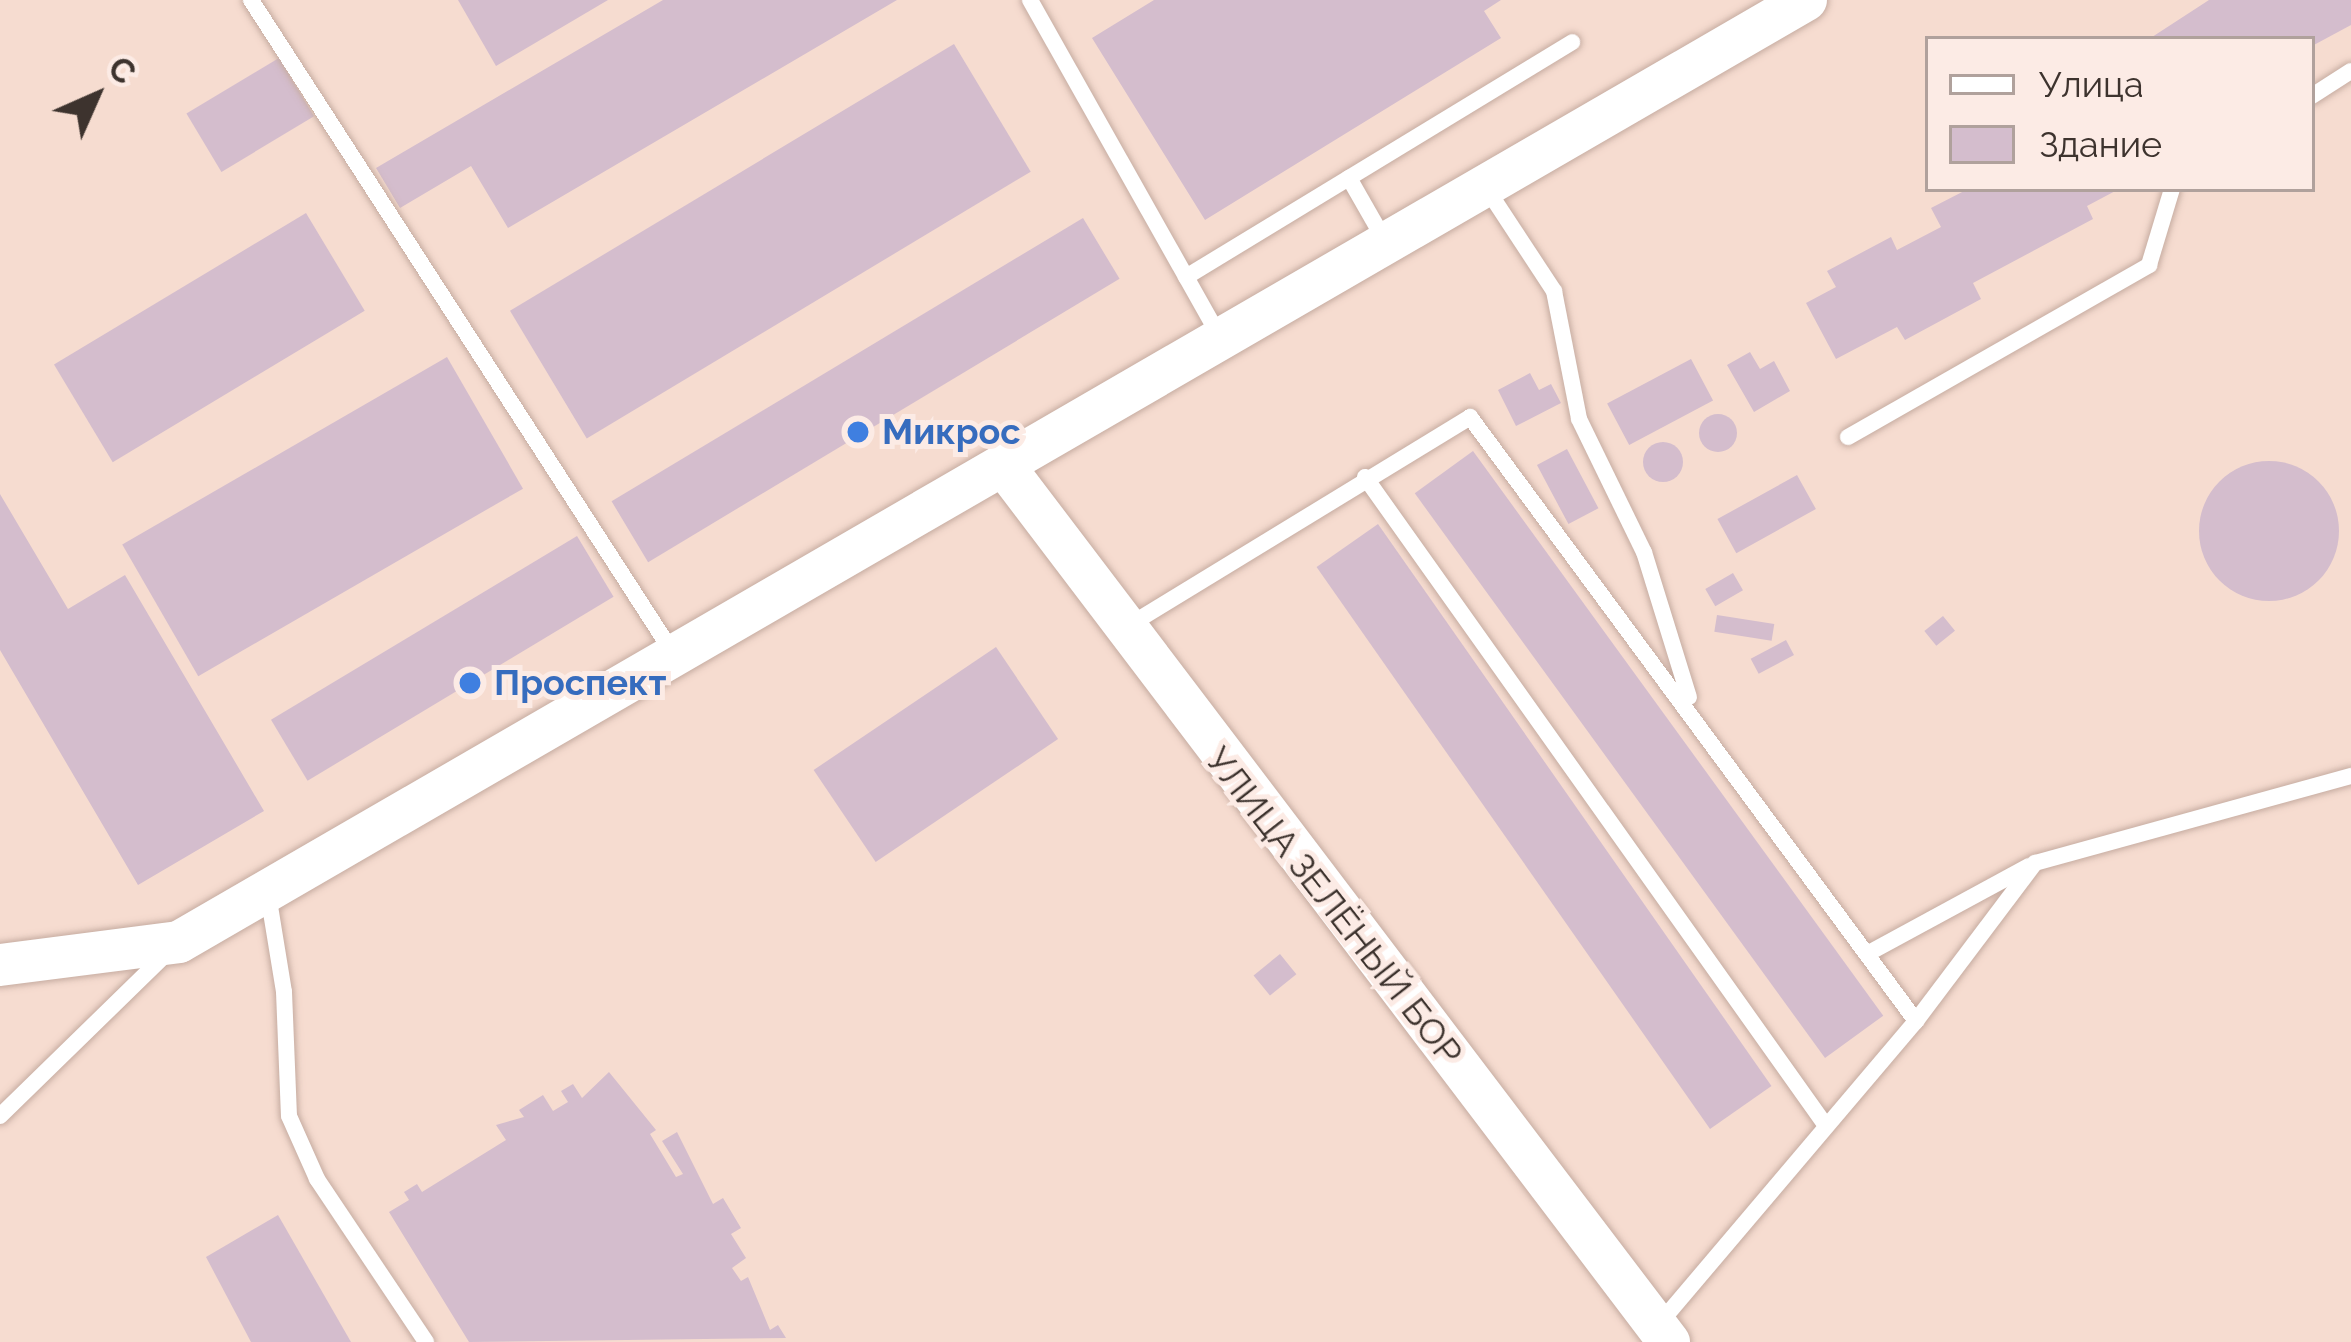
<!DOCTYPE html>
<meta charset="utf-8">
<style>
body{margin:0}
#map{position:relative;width:2351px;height:1342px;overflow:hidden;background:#f6dcd0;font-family:Raleway,sans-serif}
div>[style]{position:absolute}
.building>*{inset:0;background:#d4bdcd;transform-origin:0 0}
.round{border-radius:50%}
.roads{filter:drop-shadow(0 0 3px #c6aca1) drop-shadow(0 0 3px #c6aca1)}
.service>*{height:16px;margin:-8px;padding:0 8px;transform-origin:8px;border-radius:8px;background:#fff}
.tertiary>*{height:42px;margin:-21px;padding:0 21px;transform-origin:21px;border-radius:21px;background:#fff}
.dots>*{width:33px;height:33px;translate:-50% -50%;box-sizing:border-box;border:6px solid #fcebe5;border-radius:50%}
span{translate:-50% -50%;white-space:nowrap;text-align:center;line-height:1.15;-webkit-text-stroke:10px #fcebe5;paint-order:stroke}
.shop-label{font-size:36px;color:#366cbe;font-weight:700}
.left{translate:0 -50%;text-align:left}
.street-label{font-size:36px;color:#3d332e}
.legend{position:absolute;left:1925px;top:36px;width:390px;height:156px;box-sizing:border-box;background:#fcebe5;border:3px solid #b0a19c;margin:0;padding:15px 21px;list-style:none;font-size:36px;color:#3d332e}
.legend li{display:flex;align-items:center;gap:24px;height:60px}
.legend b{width:60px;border:3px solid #b0a19c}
.north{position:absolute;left:36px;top:36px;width:120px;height:120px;-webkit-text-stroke:9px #fcebe5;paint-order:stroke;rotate:45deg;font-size:33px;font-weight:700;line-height:48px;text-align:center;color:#3d332e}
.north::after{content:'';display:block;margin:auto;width:42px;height:54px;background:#3d332e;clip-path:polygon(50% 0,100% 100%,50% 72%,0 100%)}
</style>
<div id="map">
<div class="building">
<i style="clip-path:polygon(458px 0,608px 0,496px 66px)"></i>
<i style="clip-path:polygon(663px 0,897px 0,508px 228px,471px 166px,400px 208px,376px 168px)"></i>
<i style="clip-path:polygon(1154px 0,1501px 0,1484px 11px,1501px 38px,1205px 220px,1092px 38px)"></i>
<i style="clip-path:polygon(2209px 0,2351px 0,2351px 25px,2312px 46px,2312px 39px,2149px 39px)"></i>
<i style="left:954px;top:44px;width:149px;height:518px;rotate:59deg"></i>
<i style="left:279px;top:58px;width:68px;height:108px;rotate:59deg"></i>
<i style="clip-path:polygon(1968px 189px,2119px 189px,2087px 206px,2093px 219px,1973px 283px,1981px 299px,1905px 340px,1897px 327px,1836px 359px,1806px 303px,1836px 287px,1827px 271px,1891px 237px,1897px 250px,1941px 227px,1931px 208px)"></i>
<i style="left:306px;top:213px;width:114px;height:294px;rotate:59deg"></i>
<i style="left:1083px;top:218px;width:71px;height:550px;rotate:59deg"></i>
<i style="clip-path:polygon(1750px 352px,1760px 369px,1774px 361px,1790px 391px,1754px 412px,1727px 365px)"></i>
<i style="left:447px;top:357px;width:152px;height:375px;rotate:60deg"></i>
<i style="left:1691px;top:359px;width:47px;height:95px;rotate:62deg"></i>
<i style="clip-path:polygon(1530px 373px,1539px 390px,1551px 384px,1561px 403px,1516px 426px,1498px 390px)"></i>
<i class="round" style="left:1699px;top:414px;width:38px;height:38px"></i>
<i class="round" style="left:1643px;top:442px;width:40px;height:40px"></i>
<i style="left:1567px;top:449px;width:67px;height:34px;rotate:62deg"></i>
<i style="left:1473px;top:451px;width:698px;height:72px;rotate:54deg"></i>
<i class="round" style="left:2199px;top:461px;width:140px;height:140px"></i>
<i style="left:1797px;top:475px;width:39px;height:91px;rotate:61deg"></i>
<i style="clip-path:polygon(0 494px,68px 609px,125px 575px,264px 811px,138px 885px,0 650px)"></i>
<i style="left:1378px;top:524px;width:686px;height:75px;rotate:55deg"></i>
<i style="left:577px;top:536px;width:71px;height:357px;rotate:59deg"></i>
<i style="left:1733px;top:573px;width:20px;height:32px;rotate:60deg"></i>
<i style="left:1717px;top:615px;width:58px;height:17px;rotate:9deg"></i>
<i style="left:1943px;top:616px;width:19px;height:24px;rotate:51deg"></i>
<i style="left:1786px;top:640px;width:17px;height:40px;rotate:62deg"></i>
<i style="left:996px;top:647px;width:111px;height:220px;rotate:56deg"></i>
<i style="left:1280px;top:954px;width:26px;height:34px;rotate:51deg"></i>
<i style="clip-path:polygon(609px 1072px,656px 1130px,650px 1134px,676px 1177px,683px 1174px,662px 1141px,677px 1132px,713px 1204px,723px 1198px,741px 1228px,731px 1234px,746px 1258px,732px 1268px,741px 1281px,748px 1277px,770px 1330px,778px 1325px,786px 1338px,469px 1342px,389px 1212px,409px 1200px,404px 1192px,417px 1184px,422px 1192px,506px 1140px,496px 1125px,524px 1117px,519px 1110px,543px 1095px,553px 1111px,568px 1102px,561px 1091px,573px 1084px,582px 1098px)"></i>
<i style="clip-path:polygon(278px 1215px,351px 1342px,251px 1342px,206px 1257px)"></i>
</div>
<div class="roads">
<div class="service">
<i style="left:251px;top:0;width:777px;rotate:57.13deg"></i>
<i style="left:1030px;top:0;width:385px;rotate:60.6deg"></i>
<i style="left:2312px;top:96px;width:46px;rotate:-32.7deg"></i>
<i style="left:1349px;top:178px;width:70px;rotate:60.2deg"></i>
<i style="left:1485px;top:186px;width:126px;rotate:56.7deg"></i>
<i style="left:1554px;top:291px;width:130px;rotate:78.9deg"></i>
<i style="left:1579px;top:419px;width:148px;rotate:64deg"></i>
<i style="left:1644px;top:552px;width:152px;rotate:72.8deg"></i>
<i style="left:1186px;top:277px;width:452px;rotate:-31.3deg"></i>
<i style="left:1848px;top:437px;width:347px;rotate:-29.7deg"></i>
<i style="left:2149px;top:265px;width:79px;rotate:-73.2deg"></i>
<i style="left:1365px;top:477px;width:792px;rotate:54.61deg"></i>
<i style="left:1128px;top:626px;width:401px;rotate:-31.4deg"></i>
<i style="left:1470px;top:417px;width:751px;rotate:53.56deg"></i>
<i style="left:268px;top:894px;width:99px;rotate:80.7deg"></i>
<i style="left:284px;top:992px;width:124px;rotate:87.7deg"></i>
<i style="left:289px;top:1116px;width:69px;rotate:66deg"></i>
<i style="left:317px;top:1179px;width:196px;rotate:56.2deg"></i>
<i style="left:1867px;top:954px;width:184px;rotate:-28.5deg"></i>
<i style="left:0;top:1116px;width:236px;rotate:-44.3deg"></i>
<i style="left:1659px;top:1324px;width:397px;rotate:-49.7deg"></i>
<i style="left:1916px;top:1021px;width:198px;rotate:-53deg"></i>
<i style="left:2035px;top:863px;width:328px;rotate:-15.4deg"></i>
</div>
<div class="tertiary">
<i style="left:1004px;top:466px;width:1100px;rotate:52.8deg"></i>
<i style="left:0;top:965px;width:180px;rotate:-7.3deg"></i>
<i style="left:179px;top:942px;width:1880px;rotate:-30.07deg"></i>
</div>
</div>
<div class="dots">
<i style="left:858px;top:432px;background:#3f7fe0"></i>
<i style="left:470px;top:683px;background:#3f7fe0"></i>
</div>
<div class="shop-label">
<span class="left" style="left:882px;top:432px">Микрос</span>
<span class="left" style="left:494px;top:683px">Проспект</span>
</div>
<div class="street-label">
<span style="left:1334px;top:906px;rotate:52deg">УЛИЦА ЗЕЛЁНЫЙ БОР</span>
</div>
<ul class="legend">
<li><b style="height:15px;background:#fff"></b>Улица</li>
<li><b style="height:33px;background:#d4bdcd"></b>Здание</li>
</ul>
<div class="north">С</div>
</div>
